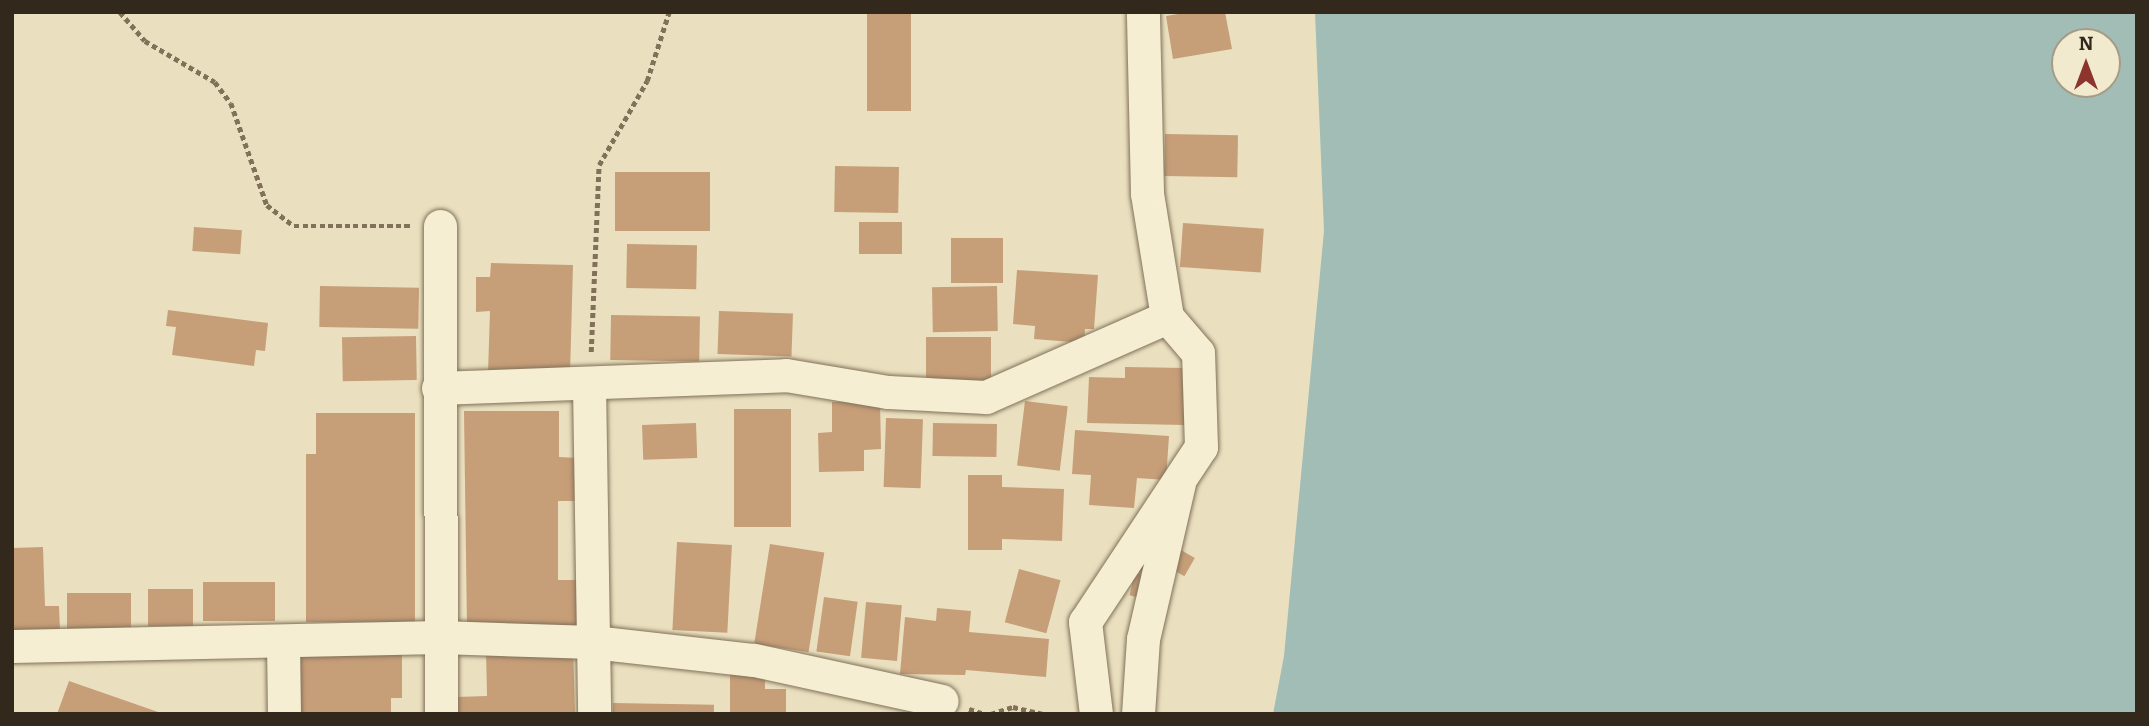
<!DOCTYPE html>
<style>
body{margin:0}
#map{position:relative;width:2149px;height:726px;overflow:hidden;background:#eae0bf;font-family:Bitter,serif}
div>[style]{position:absolute}
.water>*{inset:0;background:#a2bcb6}
.building>*{inset:0;background:#c69e78;transform-origin:0 0}
.path>*{height:4.5px;margin-top:-2.25px;transform-origin:0;background:repeating-linear-gradient(90deg,#817159 0 5px,transparent 0 8.5px)}
.roads{filter:drop-shadow(0 0 2px #817159) drop-shadow(0 0 2px #817159)}
.street>*{height:33px;margin:-16.5px;padding:0 16.5px;transform-origin:16.5px;border-radius:16.5px;background:#f6eed2}
span{translate:-50% -50%;white-space:nowrap;text-align:center;line-height:1.15;-webkit-text-stroke:5px #f2eace;paint-order:stroke}
.frame{position:absolute;inset:0;border:14px solid #32281c;pointer-events:none}
.north{position:absolute;left:2051px;top:28px;width:70px;height:70px;box-sizing:border-box;background:#f2eace;border:2px solid #a59c87;border-radius:50%;rotate:0deg;font-size:19px;font-weight:700;line-height:28px;text-align:center;color:#32281c}
.north::after{content:'';display:block;margin:auto;width:24px;height:32px;background:#8c342d;clip-path:polygon(50% 0,100% 100%,50% 72%,0 100%)}
</style>
<div id="map">
<div class="water">
<i style="clip-path:polygon(evenodd,1315px 12px,2137px 12px,2137px 714px,1273px 714px,1284px 656px,1324px 231px,1315px 12px,2065px 42px,2107px 42px,2107px 84px,2065px 84px,2065px 42px)"></i>
</div>
<div class="building">
<i style="left:867px;top:12px;width:44px;height:99px"></i>
<i style="clip-path:polygon(1190px 12px,1225px 12px,1232px 49px,1173px 59px,1166px 16px)"></i>
<i style="left:1165px;top:134px;width:73px;height:42px;rotate:1deg"></i>
<i style="left:835px;top:166px;width:64px;height:46px;rotate:1deg"></i>
<i style="left:615px;top:172px;width:95px;height:59px"></i>
<i style="left:859px;top:222px;width:43px;height:32px"></i>
<i style="left:1183px;top:223px;width:81px;height:44px;rotate:4deg"></i>
<i style="left:194px;top:227px;width:48px;height:24px;rotate:4deg"></i>
<i style="left:1003px;top:238px;width:45px;height:52px;rotate:90deg"></i>
<i style="left:627px;top:244px;width:70px;height:44px;rotate:1deg"></i>
<i style="clip-path:polygon(491px 263px,573px 265px,570px 375px,488px 373px,490px 311px,476px 312px,476px 277px,490px 277px)"></i>
<i style="clip-path:polygon(1017px 270px,1098px 275px,1094px 329px,1085px 329px,1084px 343px,1034px 339px,1035px 326px,1013px 324px)"></i>
<i style="left:320px;top:286px;width:99px;height:41px;rotate:1deg"></i>
<i style="left:997px;top:286px;width:45px;height:65px;rotate:89deg"></i>
<i style="clip-path:polygon(168px 310px,268px 323px,265px 351px,256px 350px,254px 366px,172px 355px,176px 327px,166px 326px)"></i>
<i style="left:719px;top:311px;width:74px;height:43px;rotate:2deg"></i>
<i style="left:611px;top:315px;width:89px;height:45px;rotate:1deg"></i>
<i style="left:416px;top:336px;width:44px;height:74px;rotate:89deg"></i>
<i style="left:926px;top:337px;width:65px;height:48px"></i>
<i style="clip-path:polygon(1125px 367px,1187px 368px,1185px 425px,1087px 423px,1089px 377px,1125px 378px)"></i>
<i style="clip-path:polygon(880px 401px,881px 449px,864px 450px,864px 471px,819px 472px,818px 433px,832px 432px,832px 402px)"></i>
<i style="left:1025px;top:401px;width:43px;height:65px;rotate:7deg"></i>
<i style="left:734px;top:409px;width:57px;height:118px"></i>
<i style="clip-path:polygon(464px 411px,559px 411px,559px 457px,578px 458px,578px 501px,558px 501px,558px 580px,580px 580px,580px 628px,467px 628px)"></i>
<i style="clip-path:polygon(316px 413px,415px 413px,415px 622px,306px 622px,306px 454px,316px 454px)"></i>
<i style="left:886px;top:418px;width:37px;height:69px;rotate:2deg"></i>
<i style="left:696px;top:423px;width:35px;height:54px;rotate:88deg"></i>
<i style="left:933px;top:423px;width:64px;height:33px;rotate:1deg"></i>
<i style="clip-path:polygon(1075px 430px,1169px 436px,1166px 480px,1137px 478px,1134px 508px,1089px 505px,1091px 475px,1072px 474px)"></i>
<i style="clip-path:polygon(968px 475px,1002px 475px,1002px 487px,1064px 489px,1062px 541px,1002px 539px,1002px 550px,968px 550px)"></i>
<i style="left:677px;top:542px;width:55px;height:88px;rotate:3deg"></i>
<i style="left:770px;top:544px;width:55px;height:101px;rotate:9deg"></i>
<i style="clip-path:polygon(43px 547px,45px 606px,59px 606px,60px 630px,12px 631px,12px 548px)"></i>
<i style="left:1181px;top:550px;width:16px;height:21px;rotate:30deg"></i>
<i style="left:1019px;top:569px;width:43px;height:55px;rotate:15deg"></i>
<i style="left:1135px;top:573px;width:16px;height:23px;rotate:14deg"></i>
<i style="left:275px;top:582px;width:39px;height:72px;rotate:90deg"></i>
<i style="left:193px;top:589px;width:37px;height:45px;rotate:90deg"></i>
<i style="left:67px;top:593px;width:64px;height:43px"></i>
<i style="left:824px;top:597px;width:34px;height:55px;rotate:8deg"></i>
<i style="left:866px;top:602px;width:36px;height:56px;rotate:5deg"></i>
<i style="clip-path:polygon(937px 608px,971px 611px,969px 632px,1049px 639px,1046px 677px,966px 670px,965px 675px,900px 674px,905px 617px,936px 621px)"></i>
<i style="clip-path:polygon(573px 648px,575px 714px,457px 714px,456px 697px,487px 696px,486px 650px)"></i>
<i style="clip-path:polygon(402px 652px,402px 698px,391px 698px,391px 714px,297px 714px,296px 653px)"></i>
<i style="clip-path:polygon(730px 674px,765px 674px,765px 689px,786px 689px,786px 714px,730px 714px)"></i>
<i style="clip-path:polygon(69px 681px,161px 713px,161px 714px,57px 714px)"></i>
<i style="left:613px;top:703px;width:101px;height:11px;rotate:1deg"></i>
</div>
<div class="path">
<i style="left:120px;top:12px;width:38px;rotate:49deg"></i>
<i style="left:145px;top:41px;width:81px;rotate:30.4deg"></i>
<i style="left:215px;top:82px;width:26px;rotate:53deg"></i>
<i style="left:231px;top:103px;width:108px;rotate:70.6deg"></i>
<i style="left:267px;top:205px;width:34px;rotate:38deg"></i>
<i style="left:294px;top:226px;width:117px"></i>
<i style="left:591px;top:352px;width:187px;rotate:-87.6deg"></i>
<i style="left:599px;top:165px;width:97px;rotate:-60.3deg"></i>
<i style="left:647px;top:81px;width:72px;rotate:-72.3deg"></i>
<i style="left:969px;top:709px;width:16px;rotate:18deg"></i>
<i style="left:991px;top:714px;width:23px;rotate:-18deg"></i>
<i style="left:1013px;top:707px;width:31px;rotate:13deg"></i>
</div>
<div class="roads">
<div class="street">
<i style="left:440px;top:226px;width:488px;rotate:89.9deg"></i>
<i style="left:589px;top:384px;width:330px;rotate:89.1deg"></i>
<i style="left:438px;top:388px;width:348px;rotate:-2.1deg"></i>
<i style="left:786px;top:375px;width:103px;rotate:9.5deg"></i>
<i style="left:888px;top:392px;width:98px;rotate:2.9deg"></i>
<i style="left:986px;top:397px;width:198px;rotate:-23.8deg"></i>
<i style="left:283px;top:642px;width:72px;rotate:89.2deg"></i>
<i style="left:12px;top:646px;width:428px;rotate:-1.2deg"></i>
<i style="left:440px;top:637px;width:153px;rotate:1.9deg"></i>
<i style="left:593px;top:642px;width:162px;rotate:6.4deg"></i>
<i style="left:754px;top:660px;width:192px;rotate:12.3deg"></i>
<i style="left:1096px;top:714px;width:93px;rotate:-96.8deg"></i>
<i style="left:1085px;top:622px;width:210px;rotate:-56.5deg"></i>
<i style="left:1201px;top:447px;width:94px;rotate:-91.8deg"></i>
<i style="left:1198px;top:353px;width:48px;rotate:-130.7deg"></i>
<i style="left:1167px;top:317px;width:126px;rotate:-99.2deg"></i>
<i style="left:1147px;top:193px;width:181px;rotate:-91.3deg"></i>
<i style="left:1138px;top:714px;width:75px;rotate:-86.2deg"></i>
<i style="left:1143px;top:639px;width:160px;rotate:-77deg"></i>
</div>
</div>
<div class="frame"></div>
<div class="north">N</div>
</div>
